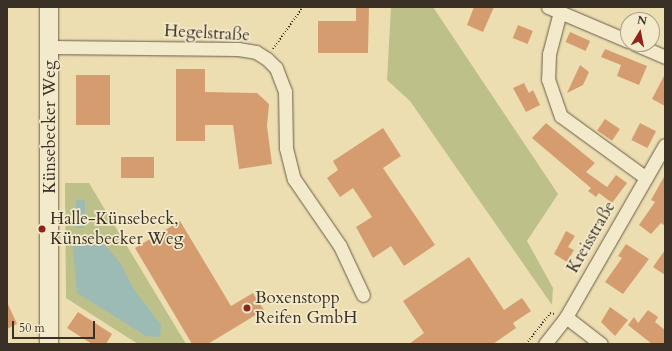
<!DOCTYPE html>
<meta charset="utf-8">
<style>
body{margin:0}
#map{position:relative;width:672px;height:351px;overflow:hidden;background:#eddeb1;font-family:Cardo,serif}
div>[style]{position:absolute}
.green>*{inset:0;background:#bdc088}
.water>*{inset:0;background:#9bbbb4;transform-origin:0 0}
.building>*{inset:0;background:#d59d6f;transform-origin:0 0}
.path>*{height:2px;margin-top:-1px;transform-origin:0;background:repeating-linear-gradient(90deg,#3b3025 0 1px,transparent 0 3px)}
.roads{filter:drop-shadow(0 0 1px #685c48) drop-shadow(0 0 1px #685c48)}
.street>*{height:13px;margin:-6.5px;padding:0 6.5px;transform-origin:6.5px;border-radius:6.5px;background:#f3eacc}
.secondary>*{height:18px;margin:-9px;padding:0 9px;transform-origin:9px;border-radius:9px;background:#f3eacc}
.dots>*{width:11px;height:11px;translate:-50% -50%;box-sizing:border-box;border:2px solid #f3eacc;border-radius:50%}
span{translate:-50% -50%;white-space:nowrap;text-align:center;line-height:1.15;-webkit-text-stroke:3.5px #f3eacc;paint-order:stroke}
.street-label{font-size:17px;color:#3b3025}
.poi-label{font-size:17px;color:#3b3025}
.left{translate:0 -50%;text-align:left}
.frame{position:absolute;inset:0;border:8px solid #3b3025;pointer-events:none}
.north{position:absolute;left:620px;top:12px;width:40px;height:40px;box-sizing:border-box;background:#f3eacc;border:1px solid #a9a089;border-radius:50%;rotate:10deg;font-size:11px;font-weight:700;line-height:16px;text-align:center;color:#3b3025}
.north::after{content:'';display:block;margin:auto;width:14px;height:18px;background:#8f2418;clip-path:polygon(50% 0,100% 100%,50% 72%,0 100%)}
.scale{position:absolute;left:12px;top:321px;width:83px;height:18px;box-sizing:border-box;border:2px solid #3b3025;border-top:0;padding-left:5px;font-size:12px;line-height:14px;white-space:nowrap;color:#3b3025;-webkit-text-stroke:3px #f3eacc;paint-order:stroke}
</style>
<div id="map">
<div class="green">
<i style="clip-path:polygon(391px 7px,433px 7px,558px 194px,527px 241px,553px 288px,552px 305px,410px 101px,387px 80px)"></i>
<i style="clip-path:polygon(65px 183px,89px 183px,186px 344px,138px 344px,66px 298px)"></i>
</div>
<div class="water">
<i style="left:76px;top:200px;width:9px;height:28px"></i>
<i style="clip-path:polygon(87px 237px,101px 240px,121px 264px,133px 288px,161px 325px,160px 337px,146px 336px,77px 293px,73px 247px,77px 240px)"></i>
</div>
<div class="building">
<i style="clip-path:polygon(356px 7px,369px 7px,368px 53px,318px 53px,318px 21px,356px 21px)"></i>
<i style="clip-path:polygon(474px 7px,494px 7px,483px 32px,467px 25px)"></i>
<i style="left:518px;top:25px;width:16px;height:14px;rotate:22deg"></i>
<i style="left:570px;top:32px;width:22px;height:11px;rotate:24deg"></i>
<i style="clip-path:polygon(605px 49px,647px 66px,639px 85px,617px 76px,621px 65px,601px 57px)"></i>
<i style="clip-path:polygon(580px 65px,589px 72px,583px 85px,567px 93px)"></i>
<i style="clip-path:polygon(176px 69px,205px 69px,205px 92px,257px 93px,269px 104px,267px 126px,272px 164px,239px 169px,233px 125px,205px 125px,205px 141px,176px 141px)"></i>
<i style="clip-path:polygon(665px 74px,665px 106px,652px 99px)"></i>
<i style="left:76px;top:75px;width:34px;height:50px"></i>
<i style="clip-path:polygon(524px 83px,529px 93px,533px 90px,540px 105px,526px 112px,513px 88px)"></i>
<i style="left:605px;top:119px;width:18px;height:14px;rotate:34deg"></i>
<i style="clip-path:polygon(546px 123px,595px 163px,586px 172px,607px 187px,616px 175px,627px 183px,612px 203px,599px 193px,596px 197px,588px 191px,591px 188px,532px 138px)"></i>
<i style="left:640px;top:123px;width:18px;height:19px;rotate:27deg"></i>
<i style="clip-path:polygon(383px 128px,401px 156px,383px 168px,435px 245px,404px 266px,391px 246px,373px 258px,356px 227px,372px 217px,353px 188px,340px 197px,327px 178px,338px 170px,333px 161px)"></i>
<i style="left:121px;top:157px;width:33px;height:21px"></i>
<i style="clip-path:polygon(665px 175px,665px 226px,661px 223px,651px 234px,639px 225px,655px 202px,651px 200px)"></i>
<i style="clip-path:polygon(180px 221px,231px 306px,253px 293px,264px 310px,208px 344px,192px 344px,135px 248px)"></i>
<i style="clip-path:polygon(566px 231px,575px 236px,568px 247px,574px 250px,567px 262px,554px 254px)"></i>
<i style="clip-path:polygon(626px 244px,649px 259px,623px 294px,605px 282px,622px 258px,618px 256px)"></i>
<i style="clip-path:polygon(665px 250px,665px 275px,653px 267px)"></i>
<i style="clip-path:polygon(469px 257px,504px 310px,522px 298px,531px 311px,513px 323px,516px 328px,493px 344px,409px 344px,424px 333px,403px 301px)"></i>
<i style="clip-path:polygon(7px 302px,17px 324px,7px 329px)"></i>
<i style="clip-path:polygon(610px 307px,628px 320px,615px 336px,601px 322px)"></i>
<i style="clip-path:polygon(648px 310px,658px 317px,655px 322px,665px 330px,665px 344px,652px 344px,628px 325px,634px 317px,638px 323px)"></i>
<i style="clip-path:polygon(78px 312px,112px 334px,106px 344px,92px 344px,67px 328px)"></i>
</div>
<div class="path">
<i style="left:273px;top:49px;width:52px;rotate:-54.5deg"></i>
<i style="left:526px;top:344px;width:39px;rotate:-52deg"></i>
<i style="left:550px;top:313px;width:4px;rotate:14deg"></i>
</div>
<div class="roads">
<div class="street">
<i style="left:548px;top:7px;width:87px;rotate:23deg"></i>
<i style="left:560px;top:12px;width:43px;rotate:104.7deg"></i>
<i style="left:549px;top:54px;width:25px;rotate:92deg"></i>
<i style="left:548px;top:79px;width:39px;rotate:71deg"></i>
<i style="left:561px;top:116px;width:105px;rotate:36.1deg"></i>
<i style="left:635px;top:44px;width:33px;rotate:23deg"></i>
<i style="left:50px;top:47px;width:188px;rotate:0.6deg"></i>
<i style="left:238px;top:49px;width:18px;rotate:9deg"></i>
<i style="left:256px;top:52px;width:13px;rotate:32deg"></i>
<i style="left:267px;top:59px;width:13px;rotate:45deg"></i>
<i style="left:276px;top:68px;width:25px;rotate:69deg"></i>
<i style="left:285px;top:91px;width:57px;rotate:89deg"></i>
<i style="left:286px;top:148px;width:32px;rotate:76deg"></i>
<i style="left:294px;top:179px;width:81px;rotate:55.5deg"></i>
<i style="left:340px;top:246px;width:54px;rotate:64.9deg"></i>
<i style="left:566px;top:317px;width:44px;rotate:37.6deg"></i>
<i style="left:545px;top:344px;width:34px;rotate:-52deg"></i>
<i style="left:566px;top:317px;width:198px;rotate:-60.1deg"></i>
</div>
<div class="secondary">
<i style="left:49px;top:7px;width:337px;rotate:90deg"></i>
</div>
</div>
<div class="dots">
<i style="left:42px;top:229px;background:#8f2418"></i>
<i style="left:247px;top:308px;background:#8f2418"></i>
</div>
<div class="street-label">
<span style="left:207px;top:33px;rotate:3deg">Hegelstraße</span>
<span style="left:50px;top:127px;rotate:-90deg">Künsebecker Weg</span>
<span style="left:591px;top:237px;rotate:-60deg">Kreisstraße</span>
</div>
<div class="poi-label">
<span class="left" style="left:50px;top:229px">Halle-Künsebeck,<br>Künsebecker Weg</span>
<span class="left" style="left:255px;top:308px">Boxenstopp<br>Reifen GmbH</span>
</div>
<div class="frame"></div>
<div class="north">N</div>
<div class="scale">50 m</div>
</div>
